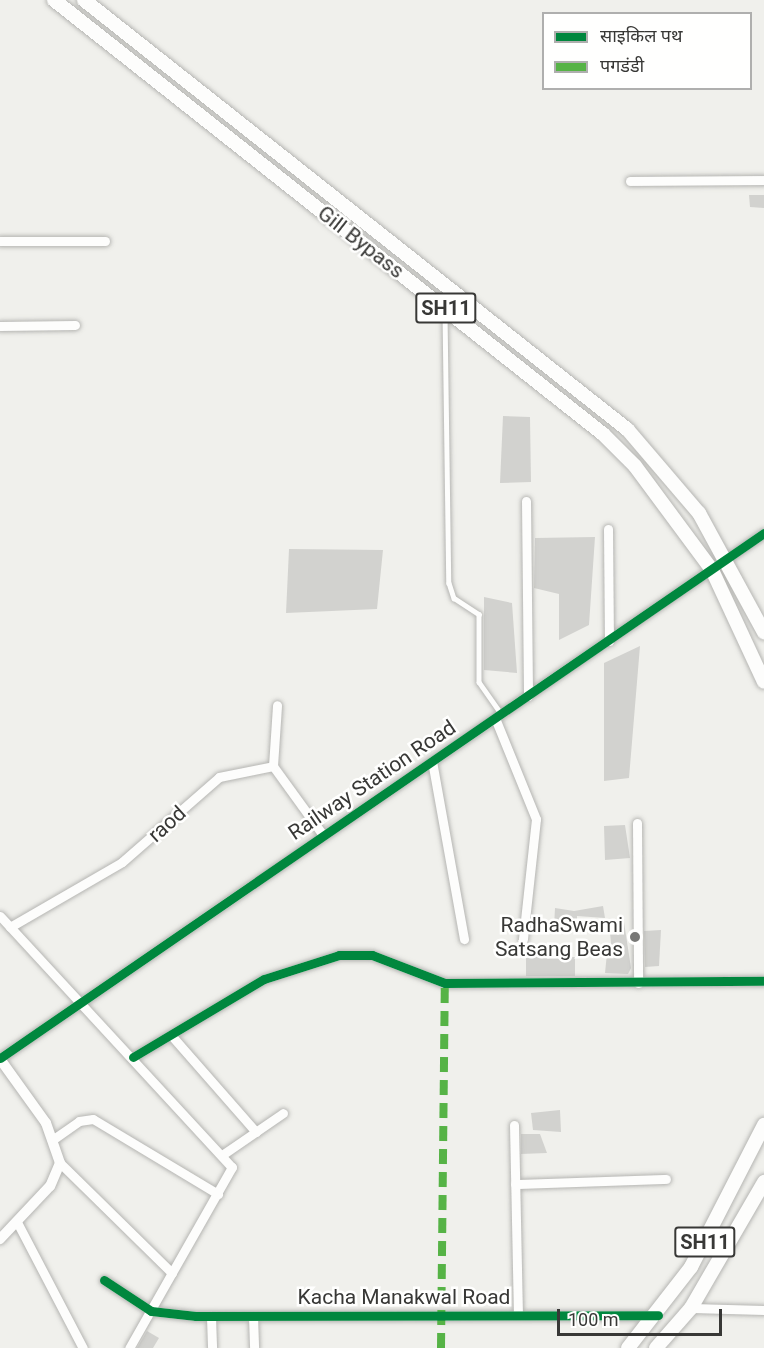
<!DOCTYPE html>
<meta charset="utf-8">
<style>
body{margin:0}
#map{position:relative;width:764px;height:1348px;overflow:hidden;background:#f0f0ec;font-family:Roboto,"Noto Sans Devanagari",sans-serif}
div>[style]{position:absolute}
.building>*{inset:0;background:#d2d2cf;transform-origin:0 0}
.roads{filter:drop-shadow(0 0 2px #b5b5b2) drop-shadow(0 0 2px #b5b5b2)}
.service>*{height:4.5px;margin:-2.25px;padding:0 2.25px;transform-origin:2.25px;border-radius:2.25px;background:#fdfdfc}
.minor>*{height:9px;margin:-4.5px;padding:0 4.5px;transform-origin:4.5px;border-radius:4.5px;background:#fdfdfc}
.tertiary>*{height:10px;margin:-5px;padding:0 5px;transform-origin:5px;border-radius:5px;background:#fdfdfc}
.primary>*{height:14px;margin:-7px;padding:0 7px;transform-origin:7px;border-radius:7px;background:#fdfdfc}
.quiet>*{height:8px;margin-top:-4px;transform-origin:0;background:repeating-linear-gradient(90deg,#56b346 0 15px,transparent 0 23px)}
.cycleway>*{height:9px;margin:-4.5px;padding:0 4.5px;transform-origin:4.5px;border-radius:4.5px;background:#00873e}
.dots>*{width:16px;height:16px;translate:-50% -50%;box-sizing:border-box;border:3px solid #fffffe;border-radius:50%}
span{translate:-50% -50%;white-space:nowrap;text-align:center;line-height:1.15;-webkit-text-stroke:5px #fffffe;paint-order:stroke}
.shield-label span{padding:2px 4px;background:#fffffe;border:2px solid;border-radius:4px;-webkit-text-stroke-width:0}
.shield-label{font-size:20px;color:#383836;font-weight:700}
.street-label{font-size:21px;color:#383836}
.poi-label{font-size:21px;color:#383836}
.right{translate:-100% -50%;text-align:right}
.legend{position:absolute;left:542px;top:12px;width:210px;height:78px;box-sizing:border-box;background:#fffffe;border:2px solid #afafae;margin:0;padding:8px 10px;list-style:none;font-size:18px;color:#383836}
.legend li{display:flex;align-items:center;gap:12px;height:30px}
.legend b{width:30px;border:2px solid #afafae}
.scale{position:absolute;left:557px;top:1309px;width:165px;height:27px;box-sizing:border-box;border:3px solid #383836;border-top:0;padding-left:8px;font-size:18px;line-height:21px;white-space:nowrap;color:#383836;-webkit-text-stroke:4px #fffffe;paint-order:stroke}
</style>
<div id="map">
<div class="building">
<i style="clip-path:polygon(749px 195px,764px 195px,764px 208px,750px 207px)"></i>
<i style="clip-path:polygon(503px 416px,530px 417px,531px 482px,500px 483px)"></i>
<i style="clip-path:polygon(595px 537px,589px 625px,559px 640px,559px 594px,534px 588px,535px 538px)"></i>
<i style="clip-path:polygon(289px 549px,383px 550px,377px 609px,286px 613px)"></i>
<i style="clip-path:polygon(484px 597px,512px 603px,517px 673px,484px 670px)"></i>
<i style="clip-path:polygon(640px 646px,629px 778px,604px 781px,604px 663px)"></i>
<i style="clip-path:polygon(625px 825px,630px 858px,605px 860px,604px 826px)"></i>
<i style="clip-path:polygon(603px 906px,605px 918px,577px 916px,577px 926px,554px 927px,555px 908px,574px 911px)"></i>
<i style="clip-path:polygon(624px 922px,631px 968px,628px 974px,605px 973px,607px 953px,612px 953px,609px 923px)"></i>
<i style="clip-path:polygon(661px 930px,659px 966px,645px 967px,644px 931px)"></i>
<i style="left:526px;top:957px;width:49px;height:19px"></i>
<i style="clip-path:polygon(560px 1110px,561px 1132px,533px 1130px,531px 1113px)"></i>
<i style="clip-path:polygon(521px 1134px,540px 1134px,547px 1153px,521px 1154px)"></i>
<i style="clip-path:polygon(147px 1331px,159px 1338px,153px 1348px,137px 1348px)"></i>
</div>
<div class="roads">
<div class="service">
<i style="left:445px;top:313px;width:270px;rotate:89.2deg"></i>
<i style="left:449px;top:583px;width:16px;rotate:72deg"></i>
<i style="left:454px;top:598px;width:30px;rotate:33deg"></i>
<i style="left:479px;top:614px;width:68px;rotate:90deg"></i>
<i style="left:479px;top:682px;width:39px;rotate:55deg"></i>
</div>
<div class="minor">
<i style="left:630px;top:181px;width:134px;rotate:-0.4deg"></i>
<i style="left:0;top:241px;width:105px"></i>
<i style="left:0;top:326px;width:75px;rotate:-0.8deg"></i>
<i style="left:526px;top:501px;width:195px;rotate:89.4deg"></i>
<i style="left:608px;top:529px;width:112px;rotate:89.5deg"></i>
<i style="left:495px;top:718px;width:109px;rotate:67.9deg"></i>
<i style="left:536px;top:819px;width:121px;rotate:96.2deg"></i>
<i style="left:432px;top:761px;width:181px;rotate:79.8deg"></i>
<i style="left:273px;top:766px;width:85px;rotate:54.1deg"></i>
<i style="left:637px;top:823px;width:160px;rotate:89.6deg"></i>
<i style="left:0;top:916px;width:342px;rotate:47.3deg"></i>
<i style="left:232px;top:1167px;width:208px;rotate:119.6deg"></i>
<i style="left:10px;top:927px;width:129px;rotate:-30.1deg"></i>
<i style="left:122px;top:862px;width:129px;rotate:-41.2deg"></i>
<i style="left:219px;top:777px;width:55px;rotate:-11.5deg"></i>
<i style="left:273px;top:766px;width:61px;rotate:-86.2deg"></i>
<i style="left:171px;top:1035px;width:129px;rotate:48.8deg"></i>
<i style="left:133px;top:1057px;width:152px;rotate:-30.8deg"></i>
<i style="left:264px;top:979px;width:79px;rotate:-17.7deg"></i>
<i style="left:339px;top:955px;width:33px"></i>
<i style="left:372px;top:955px;width:78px;rotate:21deg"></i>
<i style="left:445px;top:983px;width:319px;rotate:-0.4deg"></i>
<i style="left:0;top:1058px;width:927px;rotate:-34.5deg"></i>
<i style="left:514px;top:1125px;width:189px;rotate:88.8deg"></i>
<i style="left:55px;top:1138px;width:29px;rotate:-35deg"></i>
<i style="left:79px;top:1121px;width:14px;rotate:-8deg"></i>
<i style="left:93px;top:1119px;width:146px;rotate:31deg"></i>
<i style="left:222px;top:1155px;width:74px;rotate:-34.5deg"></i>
<i style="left:60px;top:1163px;width:157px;rotate:44.5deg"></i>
<i style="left:515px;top:1184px;width:151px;rotate:-1.9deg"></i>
<i style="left:17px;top:1222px;width:142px;rotate:62.4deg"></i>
<i style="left:104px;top:1280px;width:56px;rotate:33.4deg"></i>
<i style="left:151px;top:1311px;width:45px;rotate:6.3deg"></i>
<i style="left:196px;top:1316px;width:460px;rotate:-0.1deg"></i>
<i style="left:691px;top:1308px;width:73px;rotate:1.6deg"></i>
<i style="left:253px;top:1316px;width:32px;rotate:88deg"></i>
<i style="left:211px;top:1317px;width:31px;rotate:88deg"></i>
</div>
<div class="tertiary">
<i style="left:0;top:1059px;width:79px;rotate:54.3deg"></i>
<i style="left:46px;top:1123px;width:42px;rotate:70.7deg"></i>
<i style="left:60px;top:1163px;width:25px;rotate:113deg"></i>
<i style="left:50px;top:1186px;width:73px;rotate:133.3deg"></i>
</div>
<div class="primary">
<i style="left:54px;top:0;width:700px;rotate:38.33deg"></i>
<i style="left:603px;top:434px;width:45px;rotate:45deg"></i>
<i style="left:635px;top:466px;width:129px;rotate:53.5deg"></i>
<i style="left:712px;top:570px;width:123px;rotate:65.1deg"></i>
<i style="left:84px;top:0;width:693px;rotate:38.32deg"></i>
<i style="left:628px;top:430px;width:109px;rotate:49.5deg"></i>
<i style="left:699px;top:513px;width:136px;rotate:61.4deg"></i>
<i style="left:628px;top:1348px;width:103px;rotate:-52.1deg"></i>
<i style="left:691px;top:1267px;width:160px;rotate:-62.8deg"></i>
<i style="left:656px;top:1348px;width:53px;rotate:-48.8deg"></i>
<i style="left:691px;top:1308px;width:146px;rotate:-59.9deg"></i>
</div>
</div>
<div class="quiet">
<i style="left:441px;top:1348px;width:365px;rotate:-89.4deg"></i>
</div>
<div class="cycleway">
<i style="left:133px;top:1057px;width:152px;rotate:-30.8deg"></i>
<i style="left:264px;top:979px;width:79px;rotate:-17.7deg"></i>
<i style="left:339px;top:955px;width:33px"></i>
<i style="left:372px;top:955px;width:78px;rotate:21deg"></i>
<i style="left:445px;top:983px;width:319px;rotate:-0.4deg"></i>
<i style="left:0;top:1058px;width:927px;rotate:-34.5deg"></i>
<i style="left:104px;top:1280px;width:56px;rotate:33.4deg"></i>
<i style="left:151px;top:1311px;width:45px;rotate:6.3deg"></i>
<i style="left:196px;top:1316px;width:462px;rotate:-0.1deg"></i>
</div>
<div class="dots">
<i style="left:635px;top:937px;background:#787876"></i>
</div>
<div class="shield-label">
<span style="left:446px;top:308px">SH11</span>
<span style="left:705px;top:1242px">SH11</span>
</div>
<div class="street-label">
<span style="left:361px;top:242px;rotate:38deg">Gill Bypass</span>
<span style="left:372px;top:780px;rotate:-34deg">Railway Station Road</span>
<span style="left:167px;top:824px;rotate:-42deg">raod</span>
<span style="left:404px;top:1297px">Kacha Manakwal Road</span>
</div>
<div class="poi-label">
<span class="right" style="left:623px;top:937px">RadhaSwami<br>Satsang Beas</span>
</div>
<ul class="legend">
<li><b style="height:8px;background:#00873e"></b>साइकिल पथ</li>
<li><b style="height:8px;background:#56b346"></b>पगडंडी</li>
</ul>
<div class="scale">100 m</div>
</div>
